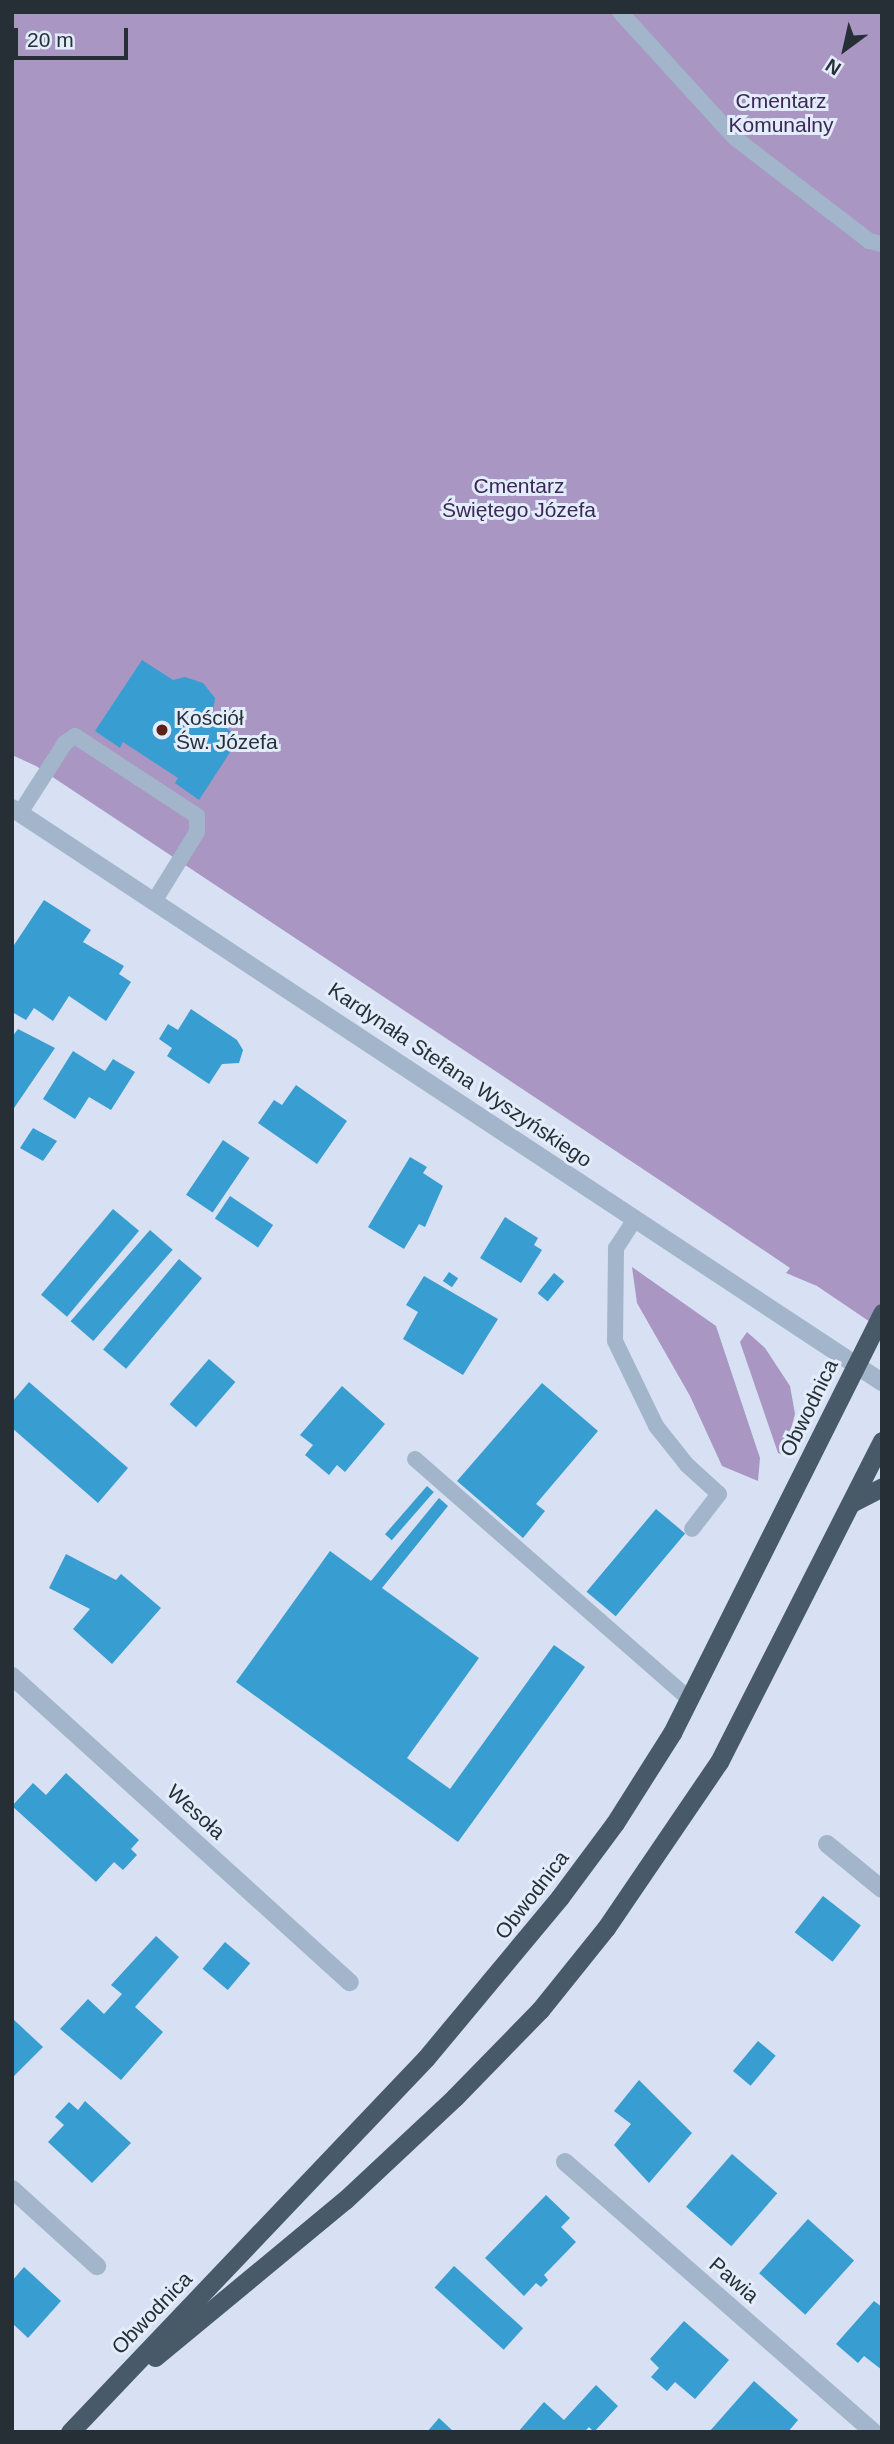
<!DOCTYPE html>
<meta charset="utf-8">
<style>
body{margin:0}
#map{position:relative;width:894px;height:2444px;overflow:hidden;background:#d7e1f3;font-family:Helvetica,sans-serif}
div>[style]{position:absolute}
.green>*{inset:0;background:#a996c3}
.building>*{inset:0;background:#389dd0;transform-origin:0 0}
.service>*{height:16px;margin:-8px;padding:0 8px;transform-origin:8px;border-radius:8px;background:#a2b5cb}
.minor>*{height:18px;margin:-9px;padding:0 9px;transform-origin:9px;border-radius:9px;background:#a2b5cb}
.tertiary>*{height:18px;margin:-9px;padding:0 9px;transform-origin:9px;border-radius:9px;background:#a2b5cb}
.trunk>*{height:19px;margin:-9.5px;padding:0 9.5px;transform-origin:9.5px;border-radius:9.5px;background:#485a68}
.dots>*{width:19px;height:19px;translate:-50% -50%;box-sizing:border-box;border:4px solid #e3ecfa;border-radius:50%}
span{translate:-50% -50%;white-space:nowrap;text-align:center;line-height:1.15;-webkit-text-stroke:6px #e3ecfa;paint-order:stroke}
.park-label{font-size:21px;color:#3c2756}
.poi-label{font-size:21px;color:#252f35}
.left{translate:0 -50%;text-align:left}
.street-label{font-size:21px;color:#252f35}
.frame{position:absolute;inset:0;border:14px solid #252f35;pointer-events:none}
.north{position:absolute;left:810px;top:14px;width:70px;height:70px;-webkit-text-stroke:5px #e3ecfa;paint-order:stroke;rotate:213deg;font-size:19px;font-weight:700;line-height:28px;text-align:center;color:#252f35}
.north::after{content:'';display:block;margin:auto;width:24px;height:32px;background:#252f35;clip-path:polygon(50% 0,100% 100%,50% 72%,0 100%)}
.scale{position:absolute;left:14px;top:28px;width:114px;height:32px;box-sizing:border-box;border:4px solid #252f35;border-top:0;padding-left:9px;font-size:21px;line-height:24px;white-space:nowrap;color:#252f35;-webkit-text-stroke:5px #e3ecfa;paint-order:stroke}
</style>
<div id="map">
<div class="green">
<i style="clip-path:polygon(12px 12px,882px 12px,882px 1330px,817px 1286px,786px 1273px,790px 1268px,670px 1187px,36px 766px,12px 755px)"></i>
<i style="clip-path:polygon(632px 1267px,716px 1326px,760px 1458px,758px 1481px,722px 1466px,690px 1396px,637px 1303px)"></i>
<i style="clip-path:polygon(747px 1332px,765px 1348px,790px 1386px,795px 1414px,784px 1455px,778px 1453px,740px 1342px)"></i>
</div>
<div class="building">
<i style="clip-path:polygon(142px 660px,173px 680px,185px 677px,203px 683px,215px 698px,212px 719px,240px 737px,199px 800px,175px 783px,178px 778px,123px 742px,120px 748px,95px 731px)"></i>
<i style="clip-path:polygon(44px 900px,91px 930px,83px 942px,124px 966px,119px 974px,131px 982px,106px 1021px,69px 996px,53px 1021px,34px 1008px,26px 1020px,12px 1012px,12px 948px)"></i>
<i style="clip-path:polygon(191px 1009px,237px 1040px,243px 1050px,239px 1063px,222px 1064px,209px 1084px,167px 1056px,172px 1048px,159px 1039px,168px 1024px,178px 1030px)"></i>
<i style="clip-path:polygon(18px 1029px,55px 1048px,12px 1111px,12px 1037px)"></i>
<i style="clip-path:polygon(73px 1051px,105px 1071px,113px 1059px,135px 1072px,111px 1110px,89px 1097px,75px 1119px,43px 1099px)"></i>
<i style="clip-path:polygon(296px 1085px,347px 1121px,317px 1164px,258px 1123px,274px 1100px,282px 1105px)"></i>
<i style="clip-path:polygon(33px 1128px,57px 1141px,43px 1161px,20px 1148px)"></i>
<i style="left:223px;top:1140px;width:32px;height:66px;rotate:34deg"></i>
<i style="clip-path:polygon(410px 1157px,427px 1167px,423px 1173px,443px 1186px,425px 1227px,419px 1224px,404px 1249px,368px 1227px)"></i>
<i style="left:230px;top:1196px;width:52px;height:27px;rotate:34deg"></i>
<i style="left:113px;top:1209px;width:34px;height:112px;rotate:40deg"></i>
<i style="clip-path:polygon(505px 1217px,538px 1238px,534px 1245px,542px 1250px,521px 1283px,480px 1258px)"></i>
<i style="left:150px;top:1230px;width:30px;height:121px;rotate:41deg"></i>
<i style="left:179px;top:1259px;width:30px;height:118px;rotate:40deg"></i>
<i style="left:449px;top:1272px;width:11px;height:11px;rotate:34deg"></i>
<i style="left:554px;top:1273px;width:13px;height:26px;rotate:39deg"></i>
<i style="clip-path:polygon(424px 1276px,498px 1319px,463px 1375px,403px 1339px,418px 1312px,406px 1305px)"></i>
<i style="left:209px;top:1359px;width:35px;height:60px;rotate:41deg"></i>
<i style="clip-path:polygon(29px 1382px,128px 1468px,98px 1503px,12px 1428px,12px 1402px)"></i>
<i style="clip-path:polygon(542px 1383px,598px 1431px,536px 1504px,545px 1511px,523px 1538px,457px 1481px)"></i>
<i style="clip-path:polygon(342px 1386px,385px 1424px,345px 1472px,337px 1465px,329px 1475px,305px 1455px,313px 1445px,300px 1435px)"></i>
<i style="left:427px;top:1486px;width:9px;height:64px;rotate:41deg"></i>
<i style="clip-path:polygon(439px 1498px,448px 1506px,382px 1588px,479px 1658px,407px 1758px,450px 1789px,554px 1645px,585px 1667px,458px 1842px,236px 1682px,330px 1551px,371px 1581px)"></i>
<i style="left:656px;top:1509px;width:38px;height:108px;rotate:40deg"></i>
<i style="clip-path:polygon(66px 1554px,116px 1580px,121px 1574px,161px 1608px,112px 1664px,73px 1629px,90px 1609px,49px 1588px)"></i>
<i style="clip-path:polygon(66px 1773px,139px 1840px,131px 1849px,137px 1855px,123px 1870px,114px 1862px,96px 1882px,12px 1806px,33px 1783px,46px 1795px)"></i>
<i style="left:823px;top:1896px;width:48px;height:46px;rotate:38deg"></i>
<i style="clip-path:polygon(156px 1936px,179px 1957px,135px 2007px,163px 2032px,121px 2080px,60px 2029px,88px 1999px,104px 2014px,122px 1994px,111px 1985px)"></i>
<i style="left:225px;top:1942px;width:33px;height:35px;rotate:40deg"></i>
<i style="clip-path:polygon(12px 2018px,43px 2047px,12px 2078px)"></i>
<i style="left:758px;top:2041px;width:23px;height:39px;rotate:40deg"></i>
<i style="clip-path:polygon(639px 2080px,692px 2133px,649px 2183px,614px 2145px,631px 2124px,614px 2111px)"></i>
<i style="clip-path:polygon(85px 2101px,131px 2143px,92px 2183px,48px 2142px,64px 2125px,55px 2117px,69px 2102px,78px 2110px)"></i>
<i style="left:732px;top:2154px;width:60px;height:70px;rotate:41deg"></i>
<i style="clip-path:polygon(546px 2195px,570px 2218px,561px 2227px,576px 2242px,544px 2275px,548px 2280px,541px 2287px,536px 2283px,524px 2296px,485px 2258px)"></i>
<i style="left:808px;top:2219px;width:62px;height:73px;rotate:42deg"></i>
<i style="left:454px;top:2266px;width:93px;height:29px;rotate:42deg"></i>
<i style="clip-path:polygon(24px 2267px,61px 2301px,28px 2338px,12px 2323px,12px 2281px)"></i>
<i style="clip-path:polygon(874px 2301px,882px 2307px,882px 2370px,864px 2356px,858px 2363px,836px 2344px)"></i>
<i style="clip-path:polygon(684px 2321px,729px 2360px,695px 2399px,675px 2382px,667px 2391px,651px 2377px,659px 2368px,650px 2359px)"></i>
<i style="clip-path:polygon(754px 2381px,798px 2420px,788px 2432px,709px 2432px)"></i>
<i style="clip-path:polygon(596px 2385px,618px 2406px,594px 2432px,589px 2427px,584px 2432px,518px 2432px,544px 2402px,564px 2420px)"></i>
<i style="clip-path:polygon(439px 2418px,454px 2432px,427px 2432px)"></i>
</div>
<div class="service">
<i style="left:620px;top:12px;width:171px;rotate:47.6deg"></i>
<i style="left:735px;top:138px;width:169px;rotate:37.5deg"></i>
<i style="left:869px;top:241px;width:13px;rotate:13deg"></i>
<i style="left:20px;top:813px;width:83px;rotate:-57.3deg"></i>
<i style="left:65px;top:743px;width:12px;rotate:-35deg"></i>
<i style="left:75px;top:736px;width:77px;rotate:33.3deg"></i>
<i style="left:139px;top:778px;width:69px;rotate:33.2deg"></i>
<i style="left:197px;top:816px;width:16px;rotate:90deg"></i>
<i style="left:197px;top:832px;width:80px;rotate:121.7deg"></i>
<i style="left:635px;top:1219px;width:35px;rotate:123deg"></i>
<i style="left:616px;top:1248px;width:93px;rotate:90.6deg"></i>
<i style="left:615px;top:1341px;width:94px;rotate:64.2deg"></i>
<i style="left:656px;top:1426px;width:50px;rotate:51.5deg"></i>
<i style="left:687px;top:1465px;width:43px;rotate:42.2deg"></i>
<i style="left:719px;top:1494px;width:44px;rotate:127.6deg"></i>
<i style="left:415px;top:1459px;width:364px;rotate:41.2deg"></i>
</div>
<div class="minor">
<i style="left:12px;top:1676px;width:456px;rotate:42.2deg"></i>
<i style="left:827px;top:1844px;width:71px;rotate:39.3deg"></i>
<i style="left:565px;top:2162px;width:410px;rotate:41.2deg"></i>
<i style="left:12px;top:2189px;width:115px;rotate:42.2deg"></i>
</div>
<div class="tertiary">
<i style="left:12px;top:808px;width:1042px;rotate:33.42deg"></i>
</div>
<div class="trunk">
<i style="left:851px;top:1503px;width:35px;rotate:-27deg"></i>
<i style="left:155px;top:2357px;width:246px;rotate:-39.6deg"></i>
<i style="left:345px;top:2200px;width:151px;rotate:-43.1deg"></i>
<i style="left:455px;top:2097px;width:122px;rotate:-45.7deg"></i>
<i style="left:540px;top:2010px;width:105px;rotate:-51.2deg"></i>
<i style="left:606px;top:1928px;width:201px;rotate:-55.8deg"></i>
<i style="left:719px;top:1762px;width:360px;rotate:-63.1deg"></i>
<i style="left:70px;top:2432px;width:516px;rotate:-46.41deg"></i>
<i style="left:426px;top:2058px;width:209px;rotate:-50.2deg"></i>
<i style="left:560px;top:1897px;width:92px;rotate:-53.4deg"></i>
<i style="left:615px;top:1823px;width:107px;rotate:-57.7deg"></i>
<i style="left:672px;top:1733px;width:470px;rotate:-63.4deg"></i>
</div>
<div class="dots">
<i style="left:162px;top:730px;background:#5a2218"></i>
</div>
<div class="park-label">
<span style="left:781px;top:113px">Cmentarz<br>Komunalny</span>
<span style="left:519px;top:498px">Cmentarz<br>Świętego Józefa</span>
</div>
<div class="poi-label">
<span class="left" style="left:176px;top:730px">Kościół<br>Św. Józefa</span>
</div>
<div class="street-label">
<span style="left:460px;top:1075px;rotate:34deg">Kardynała Stefana Wyszyńskiego</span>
<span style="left:809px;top:1408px;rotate:-64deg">Obwodnica</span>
<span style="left:196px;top:1812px;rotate:42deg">Wesoła</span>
<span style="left:532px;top:1895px;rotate:-52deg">Obwodnica</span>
<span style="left:734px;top:2280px;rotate:41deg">Pawia</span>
<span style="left:152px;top:2313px;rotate:-46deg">Obwodnica</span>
</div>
<div class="frame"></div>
<div class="north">N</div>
<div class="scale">20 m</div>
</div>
